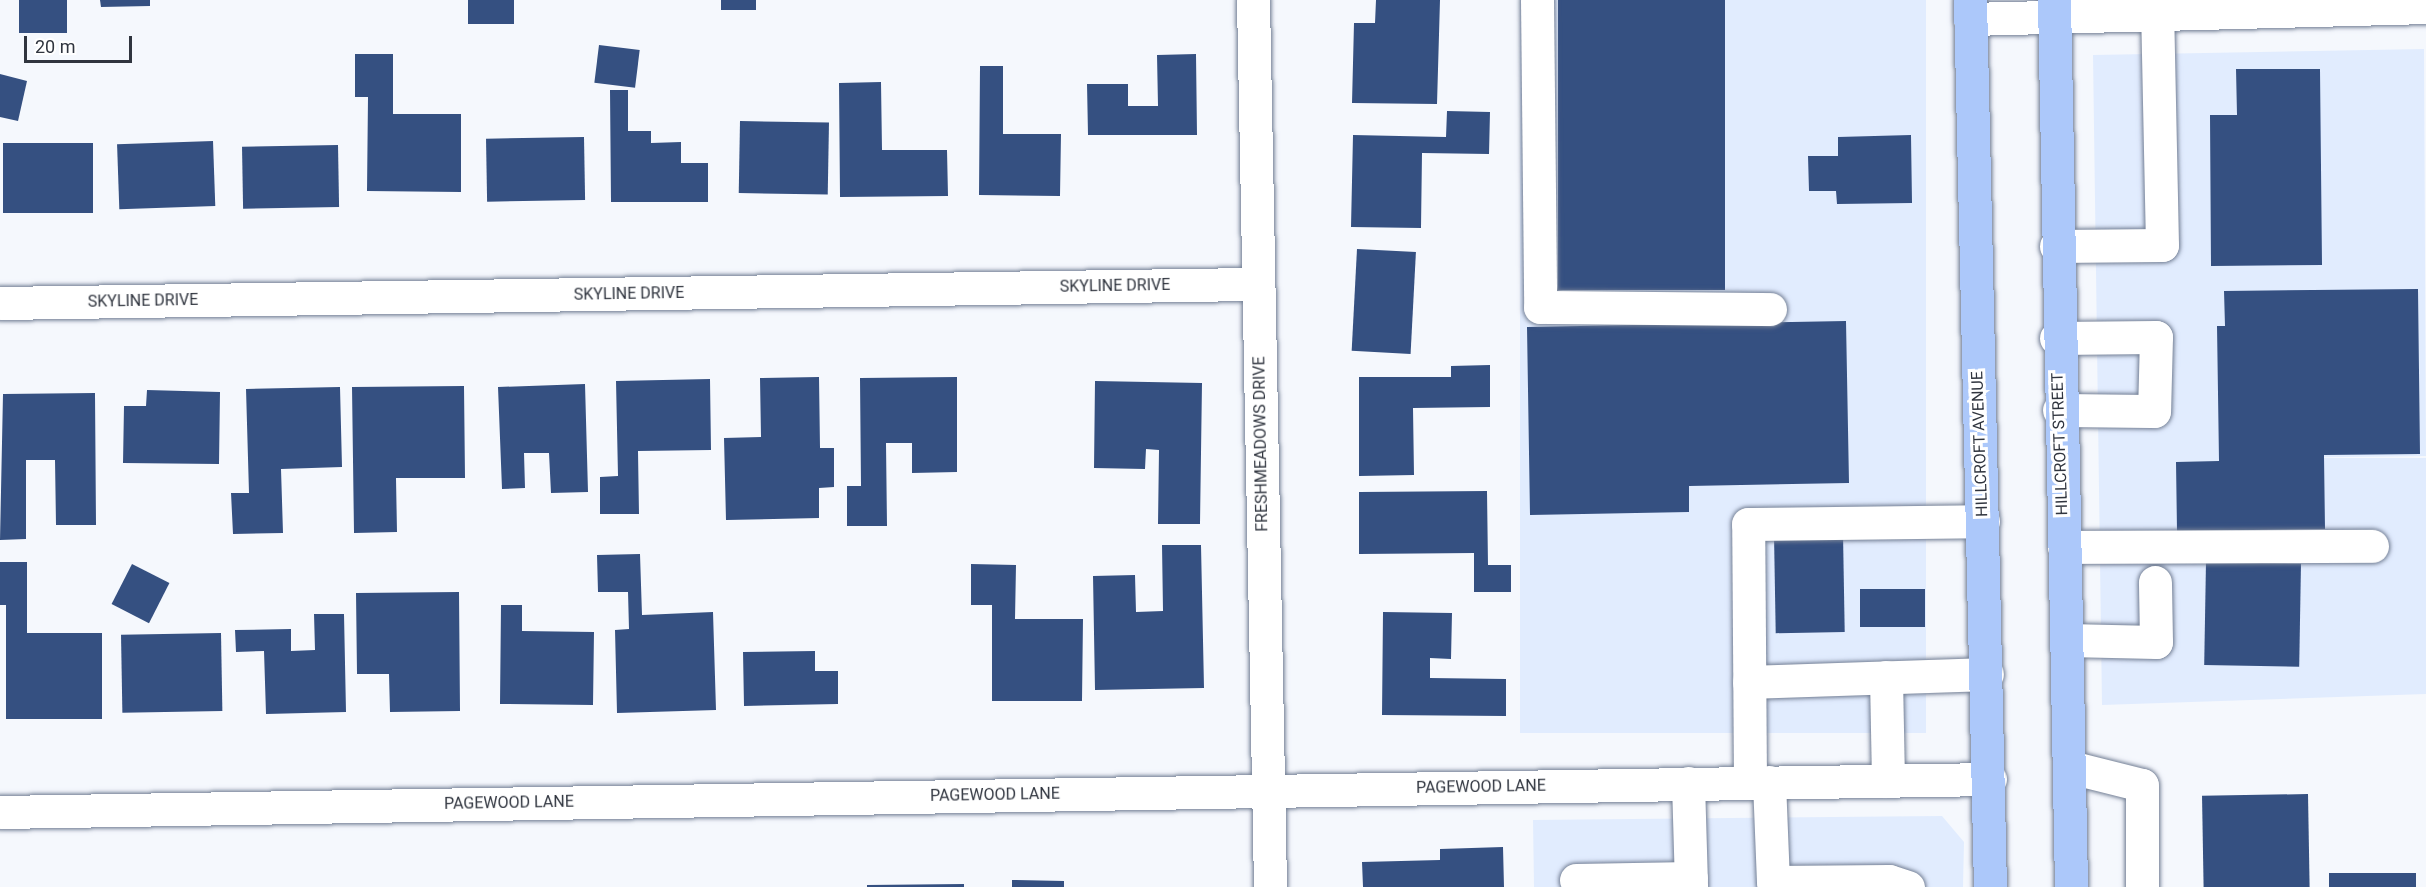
<!DOCTYPE html>
<style>
body{margin:0}
#map{position:relative;width:2426px;height:887px;overflow:hidden;background:#f5f8fd;font-family:Roboto,sans-serif}
div>[style]{position:absolute}
.built>*{inset:0;background:#e1ecfe;transform-origin:0 0}
.building>*{inset:0;background:#355081;transform-origin:0 0}
.roads{filter:drop-shadow(0 0 2px #737f95) drop-shadow(0 0 2px #737f95)}
.minor>*{height:33px;margin:-16.5px;padding:0 16.5px;transform-origin:16.5px;border-radius:16.5px;background:#fff}
.major>*{height:33px;margin:-16.5px;padding:0 16.5px;transform-origin:16.5px;border-radius:16.5px;background:#acc8fa}
span{translate:-50% -50%;white-space:nowrap;text-align:center;line-height:1.15;-webkit-text-stroke:6px #fff;paint-order:stroke}
.street-label{font-size:16px;color:#30353f}
.scale{position:absolute;left:24px;top:36px;width:108px;height:27px;box-sizing:border-box;border:3px solid #30353f;border-top:0;padding-left:8px;font-size:18px;line-height:21px;white-space:nowrap;color:#30353f;-webkit-text-stroke:4px #fff;paint-order:stroke}
</style>
<div id="map">
<div class="built">
<i style="left:1520px;top:0;width:406px;height:733px"></i>
<i style="clip-path:polygon(2424px 49px,2426px 456px,2265px 458px,2426px 458px,2426px 694px,2102px 705px,2093px 55px)"></i>
<i style="clip-path:polygon(1942px 816px,1964px 842px,1963px 887px,1534px 887px,1533px 820px)"></i>
</div>
<div class="building">
<i style="left:19px;top:0;width:48px;height:33px"></i>
<i style="clip-path:polygon(100px 0,150px 0,150px 6px,101px 7px)"></i>
<i style="left:468px;top:0;width:46px;height:24px"></i>
<i style="left:721px;top:0;width:35px;height:10px"></i>
<i style="clip-path:polygon(1376px 0,1440px 0,1437px 104px,1352px 103px,1354px 23px,1375px 23px)"></i>
<i style="left:1558px;top:0;width:167px;height:290px"></i>
<i style="left:599px;top:45px;width:41px;height:38px;rotate:7deg"></i>
<i style="clip-path:polygon(355px 54px,393px 54px,393px 114px,461px 114px,461px 192px,367px 191px,368px 97px,355px 97px)"></i>
<i style="clip-path:polygon(1196px 54px,1197px 135px,1088px 135px,1087px 84px,1128px 84px,1128px 106px,1158px 106px,1157px 55px)"></i>
<i style="clip-path:polygon(980px 66px,1003px 66px,1003px 134px,1061px 134px,1060px 196px,979px 195px)"></i>
<i style="clip-path:polygon(2236px 69px,2320px 69px,2322px 265px,2211px 266px,2210px 115px,2237px 115px)"></i>
<i style="clip-path:polygon(0 74px,27px 81px,18px 121px,0 117px)"></i>
<i style="clip-path:polygon(881px 82px,882px 150px,947px 150px,948px 196px,840px 197px,839px 83px)"></i>
<i style="clip-path:polygon(610px 90px,628px 90px,628px 131px,651px 131px,651px 143px,681px 142px,681px 163px,708px 163px,708px 202px,611px 202px)"></i>
<i style="clip-path:polygon(1447px 111px,1490px 112px,1489px 154px,1422px 153px,1421px 228px,1351px 227px,1353px 135px,1446px 137px)"></i>
<i style="left:740px;top:121px;width:89px;height:72px;rotate:1deg"></i>
<i style="clip-path:polygon(1911px 135px,1912px 203px,1837px 204px,1836px 191px,1809px 191px,1808px 156px,1838px 156px,1838px 137px)"></i>
<i style="left:584px;top:137px;width:63px;height:98px;rotate:89deg"></i>
<i style="left:213px;top:141px;width:65px;height:96px;rotate:88deg"></i>
<i style="left:3px;top:143px;width:90px;height:70px"></i>
<i style="left:338px;top:145px;width:62px;height:96px;rotate:89deg"></i>
<i style="left:1357px;top:249px;width:59px;height:102px;rotate:3deg"></i>
<i style="clip-path:polygon(2418px 289px,2420px 454px,2324px 455px,2325px 529px,2177px 531px,2176px 462px,2219px 461px,2217px 326px,2225px 326px,2224px 291px)"></i>
<i style="clip-path:polygon(1846px 321px,1849px 483px,1689px 486px,1689px 512px,1530px 515px,1527px 327px)"></i>
<i style="clip-path:polygon(1490px 365px,1490px 407px,1413px 408px,1414px 475px,1359px 476px,1359px 377px,1451px 377px,1451px 366px)"></i>
<i style="clip-path:polygon(819px 377px,820px 448px,834px 448px,834px 487px,819px 488px,819px 518px,726px 520px,724px 438px,761px 437px,760px 378px)"></i>
<i style="clip-path:polygon(957px 377px,957px 472px,912px 473px,912px 443px,886px 443px,887px 526px,847px 526px,847px 486px,861px 486px,860px 378px)"></i>
<i style="clip-path:polygon(710px 379px,711px 450px,638px 451px,639px 514px,600px 514px,600px 477px,618px 476px,616px 381px)"></i>
<i style="clip-path:polygon(1095px 381px,1202px 383px,1200px 524px,1158px 524px,1159px 450px,1146px 449px,1145px 469px,1094px 468px)"></i>
<i style="clip-path:polygon(585px 384px,588px 492px,551px 493px,549px 453px,524px 453px,525px 488px,502px 489px,498px 387px)"></i>
<i style="clip-path:polygon(464px 386px,465px 478px,396px 478px,397px 532px,354px 533px,352px 387px)"></i>
<i style="clip-path:polygon(340px 387px,342px 467px,281px 469px,283px 533px,233px 534px,231px 493px,249px 493px,246px 389px)"></i>
<i style="clip-path:polygon(147px 390px,220px 392px,219px 464px,123px 463px,124px 406px,146px 406px)"></i>
<i style="clip-path:polygon(95px 393px,96px 525px,56px 525px,55px 460px,26px 460px,26px 539px,0 540px,3px 394px)"></i>
<i style="clip-path:polygon(1487px 491px,1488px 565px,1511px 565px,1511px 592px,1474px 592px,1474px 553px,1359px 554px,1359px 492px)"></i>
<i style="left:1843px;top:534px;width:98px;height:69px;rotate:89deg"></i>
<i style="clip-path:polygon(1162px 545px,1201px 545px,1204px 688px,1095px 690px,1093px 576px,1135px 575px,1136px 612px,1163px 611px)"></i>
<i style="clip-path:polygon(640px 554px,642px 615px,713px 612px,716px 710px,617px 713px,615px 630px,629px 629px,628px 592px,598px 592px,597px 555px)"></i>
<i style="clip-path:polygon(0 562px,27px 562px,27px 633px,102px 633px,102px 719px,6px 719px,6px 605px,0 605px)"></i>
<i style="left:2206px;top:562px;width:95px;height:103px;rotate:1deg"></i>
<i style="left:132px;top:564px;width:42px;height:45px;rotate:27deg"></i>
<i style="clip-path:polygon(971px 564px,1016px 565px,1015px 619px,1083px 619px,1082px 701px,992px 701px,992px 605px,971px 605px)"></i>
<i style="left:1860px;top:589px;width:65px;height:38px"></i>
<i style="clip-path:polygon(459px 592px,460px 711px,390px 712px,389px 674px,357px 674px,356px 593px)"></i>
<i style="clip-path:polygon(501px 605px,522px 605px,522px 631px,594px 632px,593px 705px,500px 704px)"></i>
<i style="clip-path:polygon(1383px 612px,1452px 613px,1451px 659px,1430px 658px,1430px 678px,1506px 679px,1506px 716px,1382px 715px)"></i>
<i style="clip-path:polygon(314px 614px,344px 614px,346px 712px,266px 714px,264px 651px,236px 652px,235px 630px,291px 629px,291px 651px,315px 650px)"></i>
<i style="left:221px;top:633px;width:78px;height:100px;rotate:89deg"></i>
<i style="clip-path:polygon(815px 651px,815px 671px,838px 671px,838px 704px,744px 706px,743px 652px)"></i>
<i style="left:2308px;top:794px;width:93px;height:106px;rotate:89deg"></i>
<i style="clip-path:polygon(1503px 847px,1504px 887px,1363px 887px,1362px 862px,1440px 860px,1440px 849px)"></i>
<i style="left:2416px;top:873px;width:14px;height:87px;rotate:90deg"></i>
<i style="clip-path:polygon(1012px 880px,1064px 881px,1064px 887px,1012px 887px)"></i>
<i style="clip-path:polygon(964px 884px,964px 887px,867px 887px,867px 885px)"></i>
</div>
<div class="roads">
<div class="minor">
<i style="left:1253px;top:0;width:887px;rotate:88.9deg"></i>
<i style="left:1537px;top:0;width:307px;rotate:89.4deg"></i>
<i style="left:1540px;top:307px;width:230px;rotate:0.5deg"></i>
<i style="left:1970px;top:19px;width:456px;rotate:-1.5deg"></i>
<i style="left:2056px;top:246px;width:106px;rotate:-0.5deg"></i>
<i style="left:2162px;top:245px;width:232px;rotate:-91.2deg"></i>
<i style="left:0;top:303px;width:1258px;rotate:-0.87deg"></i>
<i style="left:2056px;top:338px;width:100px;rotate:-0.6deg"></i>
<i style="left:2156px;top:337px;width:74px;rotate:91.5deg"></i>
<i style="left:2154px;top:411px;width:95px;rotate:-179.4deg"></i>
<i style="left:2064px;top:547px;width:308px;rotate:-0.2deg"></i>
<i style="left:2067px;top:640px;width:89px;rotate:1.3deg"></i>
<i style="left:2156px;top:642px;width:60px;rotate:-91deg"></i>
<i style="left:1886px;top:677px;width:104px;rotate:88.9deg"></i>
<i style="left:1749px;top:682px;width:238px;rotate:-1.9deg"></i>
<i style="left:2070px;top:767px;width:74px;rotate:14deg"></i>
<i style="left:2142px;top:785px;width:102px;rotate:90deg"></i>
<i style="left:1769px;top:782px;width:100px;rotate:87.7deg"></i>
<i style="left:1773px;top:882px;width:116px;rotate:-0.5deg"></i>
<i style="left:1889px;top:881px;width:20px;rotate:18deg"></i>
<i style="left:1688px;top:783px;width:104px;rotate:88.3deg"></i>
<i style="left:1750px;top:783px;width:259px;rotate:-90.4deg"></i>
<i style="left:1748px;top:524px;width:235px;rotate:-0.7deg"></i>
<i style="left:0;top:812px;width:1990px;rotate:-0.95deg"></i>
<i style="left:1576px;top:880px;width:115px;rotate:-1deg"></i>
</div>
<div class="major">
<i style="left:1970px;top:0;width:887px;rotate:88.71deg"></i>
<i style="left:2054px;top:0;width:887px;rotate:88.9deg"></i>
</div>
</div>
<div class="street-label">
<span style="left:1115px;top:286px;rotate:-1deg">SKYLINE DRIVE</span>
<span style="left:629px;top:294px;rotate:-1deg">SKYLINE DRIVE</span>
<span style="left:143px;top:301px;rotate:-1deg">SKYLINE DRIVE</span>
<span style="left:1261px;top:444px;rotate:-91deg">FRESHMEADOWS DRIVE</span>
<span style="left:1980px;top:444px;rotate:-92deg">HILLCROFT AVENUE</span>
<span style="left:2060px;top:444px;rotate:-92deg">HILLCROFT STREET</span>
<span style="left:1481px;top:787px;rotate:-1deg">PAGEWOOD LANE</span>
<span style="left:995px;top:795px;rotate:-1deg">PAGEWOOD LANE</span>
<span style="left:509px;top:803px;rotate:-1deg">PAGEWOOD LANE</span>
</div>
<div class="scale">20 m</div>
</div>
